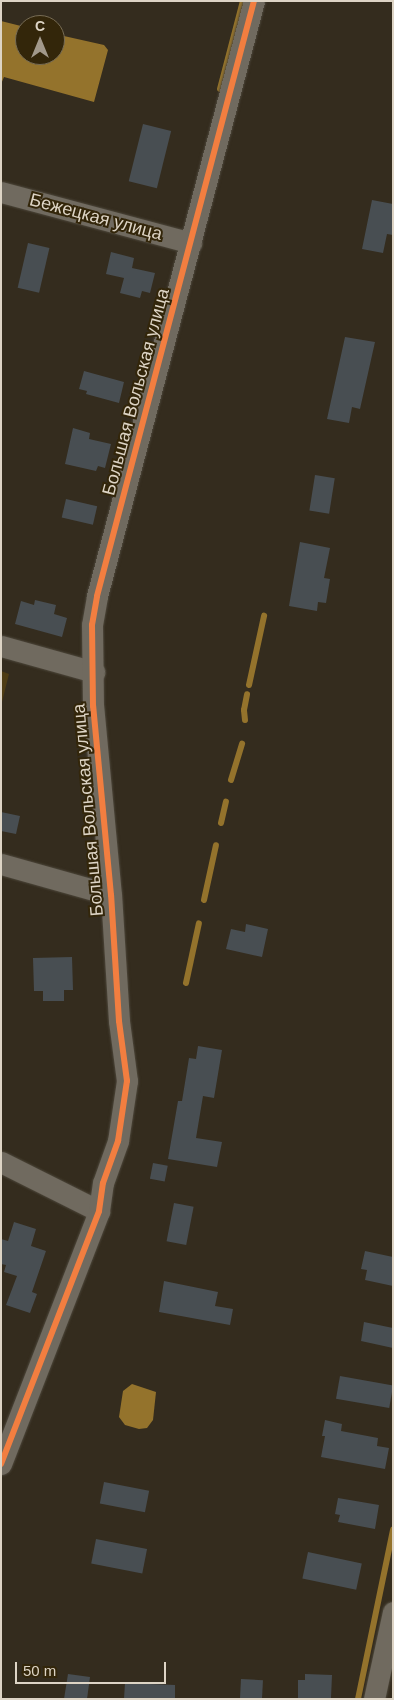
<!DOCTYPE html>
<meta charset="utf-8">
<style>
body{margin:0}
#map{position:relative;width:394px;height:1700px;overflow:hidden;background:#342c1e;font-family:Helvetica,sans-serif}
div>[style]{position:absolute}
.green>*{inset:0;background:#4e3c14}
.water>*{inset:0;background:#94732c}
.stream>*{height:6px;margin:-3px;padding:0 3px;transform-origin:3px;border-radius:3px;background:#94732c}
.building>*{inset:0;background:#484e52;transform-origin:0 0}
.roads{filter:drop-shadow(0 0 1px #4d473b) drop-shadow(0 0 1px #4d473b)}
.minor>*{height:21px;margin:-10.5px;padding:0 10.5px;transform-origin:10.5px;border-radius:10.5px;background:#706a5f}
.cycleway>*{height:6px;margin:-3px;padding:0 3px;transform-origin:3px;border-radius:3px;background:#f27e40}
span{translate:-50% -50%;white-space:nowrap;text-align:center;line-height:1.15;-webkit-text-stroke:4px #33260a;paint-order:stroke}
.street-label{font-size:18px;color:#ddd4c5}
.frame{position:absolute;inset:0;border:2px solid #ddd4c5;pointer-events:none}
.north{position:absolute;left:15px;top:15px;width:50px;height:50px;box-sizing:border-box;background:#33260a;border:1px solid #776c55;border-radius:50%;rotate:0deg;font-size:14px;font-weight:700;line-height:20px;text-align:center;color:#ddd4c5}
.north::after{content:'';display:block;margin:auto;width:18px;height:22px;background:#a2998b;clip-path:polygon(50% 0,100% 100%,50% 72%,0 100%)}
.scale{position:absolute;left:15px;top:1662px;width:151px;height:22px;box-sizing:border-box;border:2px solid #ddd4c5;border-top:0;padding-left:6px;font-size:15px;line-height:18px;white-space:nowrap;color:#ddd4c5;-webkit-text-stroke:4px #33260a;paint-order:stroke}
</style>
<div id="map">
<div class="green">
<i style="clip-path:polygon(1px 671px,9px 674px,1px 706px)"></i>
</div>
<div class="water">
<i style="clip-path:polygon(1px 21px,25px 27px,25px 55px,55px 55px,55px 34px,104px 45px,108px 50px,94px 102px,4px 77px,1px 84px)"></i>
<i style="clip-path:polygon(132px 1384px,156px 1392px,153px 1420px,147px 1428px,139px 1429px,125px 1425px,119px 1417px,123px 1391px)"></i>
</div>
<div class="stream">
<i style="left:220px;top:89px;width:91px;rotate:-75.4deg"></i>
<i style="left:249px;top:685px;width:71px;rotate:-77.7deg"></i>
<i style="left:245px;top:720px;width:10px;rotate:-96deg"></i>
<i style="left:244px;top:710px;width:16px;rotate:-79deg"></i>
<i style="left:231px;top:780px;width:38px;rotate:-73deg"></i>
<i style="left:221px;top:823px;width:22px;rotate:-77deg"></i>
<i style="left:204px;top:900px;width:56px;rotate:-77.7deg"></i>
<i style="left:186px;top:983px;width:61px;rotate:-77.8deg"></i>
<i style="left:358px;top:1699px;width:173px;rotate:-78.3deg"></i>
</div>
<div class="building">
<i style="left:143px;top:124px;width:29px;height:59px;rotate:14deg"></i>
<i style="clip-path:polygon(372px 200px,393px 204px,393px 235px,387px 234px,383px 253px,362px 249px)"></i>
<i style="left:28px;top:243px;width:22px;height:46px;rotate:13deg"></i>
<i style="clip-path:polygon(111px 252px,134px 258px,132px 268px,155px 273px,150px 293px,142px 291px,140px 298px,120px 293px,124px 278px,106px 274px)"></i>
<i style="clip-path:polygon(345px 337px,375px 342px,360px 409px,352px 407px,349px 423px,327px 419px)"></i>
<i style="clip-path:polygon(84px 371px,124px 382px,119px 403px,86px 394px,87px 391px,79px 389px)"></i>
<i style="clip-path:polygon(73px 428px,90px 433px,89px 439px,111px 444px,105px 468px,98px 466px,96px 471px,65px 464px)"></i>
<i style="left:315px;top:475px;width:20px;height:36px;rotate:9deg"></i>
<i style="left:66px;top:499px;width:32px;height:19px;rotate:13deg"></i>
<i style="clip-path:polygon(300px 542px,330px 548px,324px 578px,330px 579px,326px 603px,318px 602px,317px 611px,289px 606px)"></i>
<i style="clip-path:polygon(35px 600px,56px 605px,54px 614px,67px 618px,62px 637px,15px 624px,21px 601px,34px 605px)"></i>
<i style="clip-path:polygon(1px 812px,20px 816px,16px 834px,1px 831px)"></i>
<i style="clip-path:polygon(246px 924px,268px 929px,262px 957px,226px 949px,231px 929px,245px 932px)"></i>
<i style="clip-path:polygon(72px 957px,73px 990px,64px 990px,64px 1001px,43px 1001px,43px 991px,34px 991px,33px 958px)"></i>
<i style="clip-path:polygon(198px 1046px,222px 1050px,214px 1098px,203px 1096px,196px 1138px,222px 1142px,217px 1167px,168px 1159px,178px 1101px,182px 1101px,189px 1058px,196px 1059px)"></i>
<i style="left:153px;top:1163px;width:15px;height:16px;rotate:11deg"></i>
<i style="left:174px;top:1203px;width:20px;height:39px;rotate:11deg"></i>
<i style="clip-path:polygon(14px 1222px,36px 1229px,31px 1246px,46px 1251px,32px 1292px,37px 1294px,30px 1313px,6px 1305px,17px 1276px,4px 1272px,6px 1265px,1px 1264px,1px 1239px,8px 1241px)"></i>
<i style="clip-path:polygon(365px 1251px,393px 1257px,393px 1286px,365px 1280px,367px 1270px,361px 1269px)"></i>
<i style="clip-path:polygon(164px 1281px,218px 1292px,215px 1306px,233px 1309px,230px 1325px,159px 1312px)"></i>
<i style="clip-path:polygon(364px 1322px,393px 1328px,393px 1348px,361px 1341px)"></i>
<i style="left:340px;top:1376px;width:54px;height:23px;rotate:10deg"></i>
<i style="clip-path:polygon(325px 1420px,342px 1424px,341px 1431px,378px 1438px,377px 1446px,389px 1448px,385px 1469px,321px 1457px,325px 1436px,322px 1436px)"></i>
<i style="left:104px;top:1482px;width:46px;height:22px;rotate:11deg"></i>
<i style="clip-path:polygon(338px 1498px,379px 1505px,375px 1529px,338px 1522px,340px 1515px,335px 1514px)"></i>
<i style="left:96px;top:1539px;width:52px;height:25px;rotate:11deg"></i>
<i style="left:308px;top:1552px;width:55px;height:27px;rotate:12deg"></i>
<i style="clip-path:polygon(68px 1674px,90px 1677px,87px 1699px,64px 1699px)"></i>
<i style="clip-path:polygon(305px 1674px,332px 1675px,331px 1698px,298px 1699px,298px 1680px,305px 1680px)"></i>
<i style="left:241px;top:1679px;width:22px;height:20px;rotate:3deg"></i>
<i style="clip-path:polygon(125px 1683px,175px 1685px,175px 1699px,124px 1699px)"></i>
</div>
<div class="roads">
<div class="minor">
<i style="left:1px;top:192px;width:197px;rotate:15deg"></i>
<i style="left:1px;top:646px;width:97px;rotate:15.6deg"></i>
<i style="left:1px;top:864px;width:114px;rotate:15.7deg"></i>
<i style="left:1px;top:1162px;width:110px;rotate:26.6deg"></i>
<i style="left:1px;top:1464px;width:271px;rotate:-68.8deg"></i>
<i style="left:99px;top:1211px;width:28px;rotate:-82deg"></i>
<i style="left:103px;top:1183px;width:45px;rotate:-70.3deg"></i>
<i style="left:118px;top:1141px;width:61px;rotate:-81.5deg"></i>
<i style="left:127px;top:1081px;width:61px;rotate:-97.6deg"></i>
<i style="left:119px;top:1021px;width:126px;rotate:-93.6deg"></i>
<i style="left:111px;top:895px;width:190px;rotate:-95.4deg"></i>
<i style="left:93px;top:706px;width:81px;rotate:-90.7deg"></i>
<i style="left:92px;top:625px;width:29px;rotate:-80deg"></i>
<i style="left:97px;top:596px;width:615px;rotate:-75.22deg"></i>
<i style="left:374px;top:1699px;width:89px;rotate:-77.7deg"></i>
</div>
</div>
<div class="cycleway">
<i style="left:1px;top:1464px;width:271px;rotate:-68.8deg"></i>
<i style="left:99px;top:1211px;width:28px;rotate:-82deg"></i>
<i style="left:103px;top:1183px;width:45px;rotate:-70.3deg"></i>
<i style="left:118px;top:1141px;width:61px;rotate:-81.5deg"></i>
<i style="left:127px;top:1081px;width:61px;rotate:-97.6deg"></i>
<i style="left:119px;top:1021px;width:126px;rotate:-93.6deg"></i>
<i style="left:111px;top:895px;width:190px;rotate:-95.4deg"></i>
<i style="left:93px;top:706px;width:81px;rotate:-90.7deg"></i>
<i style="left:92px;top:625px;width:29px;rotate:-80deg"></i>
<i style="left:97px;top:596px;width:615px;rotate:-75.22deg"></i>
</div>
<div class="street-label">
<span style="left:96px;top:217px;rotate:15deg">Бежецкая улица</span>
<span style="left:136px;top:392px;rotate:-75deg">Большая Вольская улица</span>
<span style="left:88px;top:810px;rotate:-95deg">Большая Вольская улица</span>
</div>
<div class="frame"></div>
<div class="north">С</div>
<div class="scale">50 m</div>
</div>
